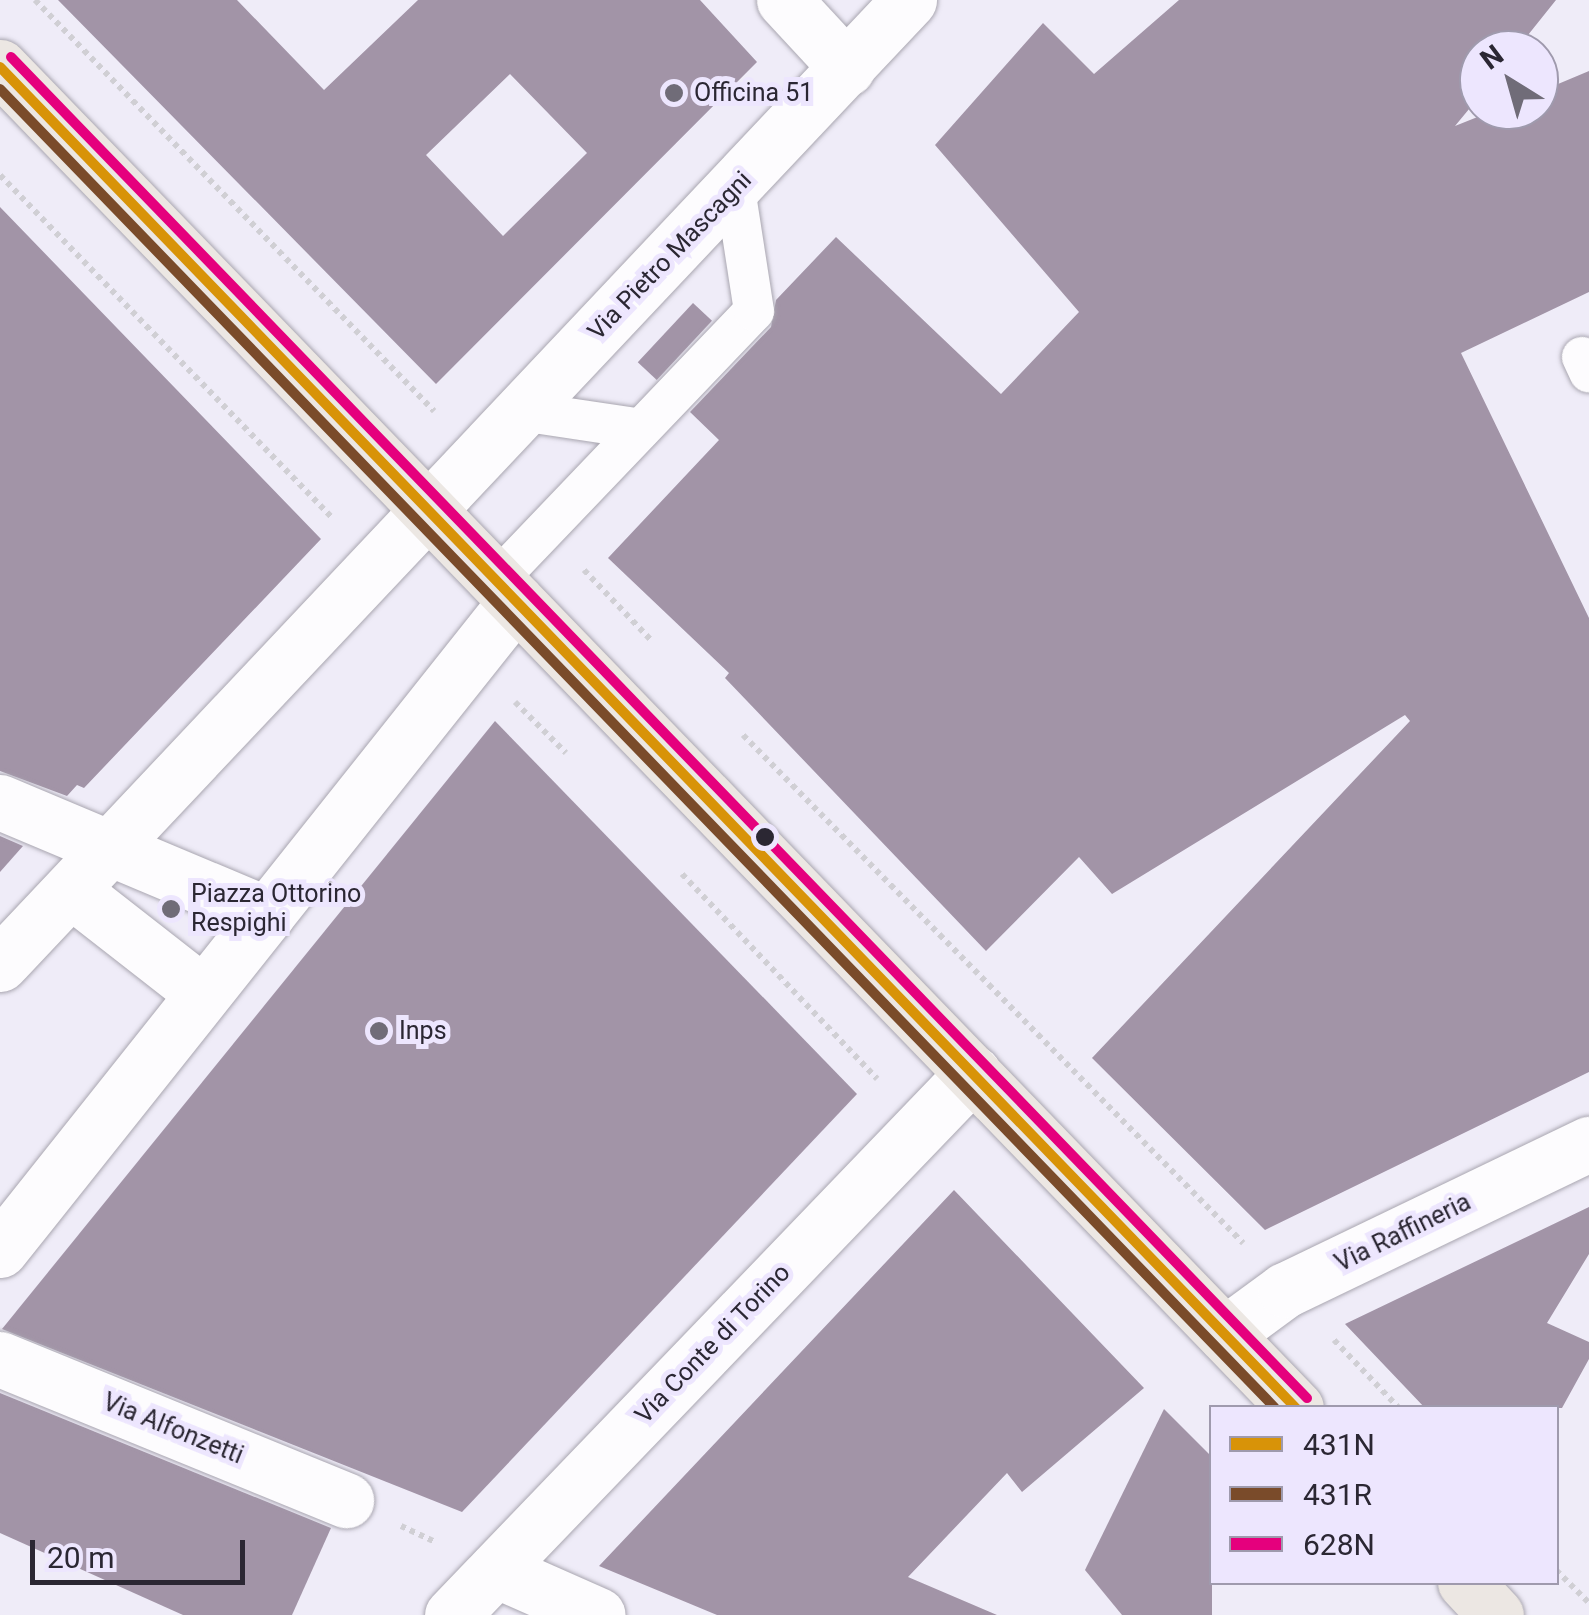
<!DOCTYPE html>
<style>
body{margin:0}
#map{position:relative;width:1589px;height:1615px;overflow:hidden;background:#efecf8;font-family:Roboto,sans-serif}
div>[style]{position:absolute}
.building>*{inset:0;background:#a294a7;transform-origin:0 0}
.path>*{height:6px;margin-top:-3px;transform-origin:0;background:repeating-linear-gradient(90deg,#d0cfd4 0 5px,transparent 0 10px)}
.roads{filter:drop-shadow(0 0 2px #a9a6b0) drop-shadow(0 0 2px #a9a6b0)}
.lane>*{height:40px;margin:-20px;padding:0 20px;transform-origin:20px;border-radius:20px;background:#fdfcfe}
.street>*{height:55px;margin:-27.5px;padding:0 27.5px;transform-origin:27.5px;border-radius:27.5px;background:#fdfcfe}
.primary>*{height:55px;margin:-27.5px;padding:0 27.5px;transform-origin:27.5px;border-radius:27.5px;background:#ece7e3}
.bus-1>*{height:10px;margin:-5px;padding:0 5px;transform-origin:5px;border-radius:5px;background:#d89308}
.bus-2>*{height:10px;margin:-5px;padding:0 5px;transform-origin:5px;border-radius:5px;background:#7a4b2a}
.bus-3>*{height:10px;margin:-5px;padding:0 5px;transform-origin:5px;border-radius:5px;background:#e5007d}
.dots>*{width:28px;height:28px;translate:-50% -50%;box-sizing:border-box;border:5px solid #ede6fe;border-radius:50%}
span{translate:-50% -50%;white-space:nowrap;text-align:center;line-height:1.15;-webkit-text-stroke:10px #ede6fe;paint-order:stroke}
.poi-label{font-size:25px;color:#2b2733}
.left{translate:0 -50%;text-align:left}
.street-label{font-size:25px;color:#2b2733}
.legend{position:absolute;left:1209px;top:1405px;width:350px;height:180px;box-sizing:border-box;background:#ede6fe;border:2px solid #9f9aad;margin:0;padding:12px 18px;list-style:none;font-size:30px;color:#2b2733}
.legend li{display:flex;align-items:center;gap:20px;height:50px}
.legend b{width:50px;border:2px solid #9f9aad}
.north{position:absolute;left:1459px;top:30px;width:100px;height:100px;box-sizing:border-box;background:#ede6fe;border:2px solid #9f9aad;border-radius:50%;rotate:323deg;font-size:28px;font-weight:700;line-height:40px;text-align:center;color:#2b2733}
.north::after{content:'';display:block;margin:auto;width:35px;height:45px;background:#706c78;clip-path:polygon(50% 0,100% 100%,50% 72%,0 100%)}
.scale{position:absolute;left:30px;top:1540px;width:215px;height:45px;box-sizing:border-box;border:5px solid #2b2733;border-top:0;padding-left:12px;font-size:30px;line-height:35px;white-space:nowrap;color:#2b2733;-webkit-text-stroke:8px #ede6fe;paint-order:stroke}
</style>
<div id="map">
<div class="building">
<i style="clip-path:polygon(evenodd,58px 0,237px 0,324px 90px,418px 0,700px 0,757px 62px,436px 384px,58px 0,510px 74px,587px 153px,503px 236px,426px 155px,510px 74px)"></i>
<i style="clip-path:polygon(1179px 0,1556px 0,1516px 50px,1479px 50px,1479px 97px,1455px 126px,1495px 110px,1539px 110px,1539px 92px,1589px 71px,1589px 292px,1461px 353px,1589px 618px,1589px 1072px,1265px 1230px,1092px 1058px,1410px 721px,1405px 715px,1112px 894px,1079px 857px,986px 951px,725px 678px,729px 673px,608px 558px,719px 440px,690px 412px,771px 327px,776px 300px,836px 237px,1001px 394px,1079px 312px,935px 145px,1043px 23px,1094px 74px)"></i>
<i style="clip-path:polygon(0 207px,321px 539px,84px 788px,77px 785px,67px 796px,0 771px)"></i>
<i style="left:693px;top:303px;width:26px;height:81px;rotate:43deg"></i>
<i style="clip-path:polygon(495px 721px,857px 1094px,462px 1512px,2px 1329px)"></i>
<i style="clip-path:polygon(0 836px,23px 846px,0 872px)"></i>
<i style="clip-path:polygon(954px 1190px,1144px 1388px,1022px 1492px,1007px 1473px,908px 1577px,997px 1615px,717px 1615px,599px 1566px)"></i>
<i style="clip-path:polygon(1589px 1207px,1589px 1254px,1547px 1323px,1589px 1342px,1589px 1359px,1562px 1408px,1425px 1408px,1345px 1324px)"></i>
<i style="clip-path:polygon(0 1393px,331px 1528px,292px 1615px,183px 1615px,0 1533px)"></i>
<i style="clip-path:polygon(1164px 1409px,1212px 1457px,1212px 1615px,1122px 1615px,1085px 1570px)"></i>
</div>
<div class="path">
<i style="left:35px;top:0;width:573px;rotate:45.85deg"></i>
<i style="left:0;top:175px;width:479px;rotate:45.9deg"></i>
<i style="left:584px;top:570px;width:97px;rotate:46.3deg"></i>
<i style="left:515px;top:702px;width:72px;rotate:45deg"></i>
<i style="left:743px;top:735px;width:713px;rotate:45.45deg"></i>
<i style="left:682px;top:874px;width:283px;rotate:46.4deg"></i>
<i style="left:1334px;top:1340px;width:94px;rotate:46.3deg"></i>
<i style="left:401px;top:1526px;width:38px;rotate:25deg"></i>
<i style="left:1556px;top:1570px;width:47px;rotate:45deg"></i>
</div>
<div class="roads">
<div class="lane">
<i style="left:1582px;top:357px;width:17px;rotate:65deg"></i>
<i style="left:521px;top:411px;width:121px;rotate:8.5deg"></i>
<i style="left:496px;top:581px;width:373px;rotate:-46.3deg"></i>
<i style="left:754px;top:311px;width:124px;rotate:-98.8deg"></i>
</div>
<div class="street">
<i style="left:784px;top:0;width:93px;rotate:47.2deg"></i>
<i style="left:0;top:802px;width:290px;rotate:22.8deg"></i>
<i style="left:71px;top:890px;width:167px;rotate:38deg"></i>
<i style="left:0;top:964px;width:1325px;rotate:-46.68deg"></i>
<i style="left:0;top:1250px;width:829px;rotate:-51.51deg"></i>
<i style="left:1225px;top:1334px;width:74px;rotate:-36.3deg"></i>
<i style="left:1285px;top:1290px;width:337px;rotate:-25.7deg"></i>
<i style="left:0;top:1359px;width:374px;rotate:22.2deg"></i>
<i style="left:496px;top:1570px;width:111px;rotate:23.8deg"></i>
<i style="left:452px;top:1615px;width:752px;rotate:-46.13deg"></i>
</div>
<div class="primary">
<i style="left:0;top:67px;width:1865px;rotate:45.98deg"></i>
<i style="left:1465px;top:1582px;width:45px;rotate:46.8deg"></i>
</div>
</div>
<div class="bus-1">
<i style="left:0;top:67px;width:1865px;rotate:45.98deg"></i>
</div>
<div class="bus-2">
<i style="left:0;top:89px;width:1834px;rotate:45.97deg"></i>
</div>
<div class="bus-3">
<i style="left:11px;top:57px;width:1865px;rotate:45.98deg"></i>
</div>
<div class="dots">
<i style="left:674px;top:93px;background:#706c78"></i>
<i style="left:765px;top:837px;background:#2b2733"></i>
<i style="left:171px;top:909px;background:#706c78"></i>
<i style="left:379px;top:1031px;background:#706c78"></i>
</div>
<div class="poi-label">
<span class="left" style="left:694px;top:93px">Officina 51</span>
<span class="left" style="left:191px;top:909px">Piazza Ottorino<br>Respighi</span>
<span class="left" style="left:399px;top:1031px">Inps</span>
</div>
<div class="street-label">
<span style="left:670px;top:256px;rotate:-46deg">Via Pietro Mascagni</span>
<span style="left:1403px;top:1233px;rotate:-26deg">Via Raffineria</span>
<span style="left:713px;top:1344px;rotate:-46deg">Via Conte di Torino</span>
<span style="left:173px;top:1429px;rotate:22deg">Via Alfonzetti</span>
</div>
<ul class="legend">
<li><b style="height:12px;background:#d89308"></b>431N</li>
<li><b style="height:12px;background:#7a4b2a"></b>431R</li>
<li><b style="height:12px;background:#e5007d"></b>628N</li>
</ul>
<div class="north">N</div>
<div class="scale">20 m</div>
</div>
